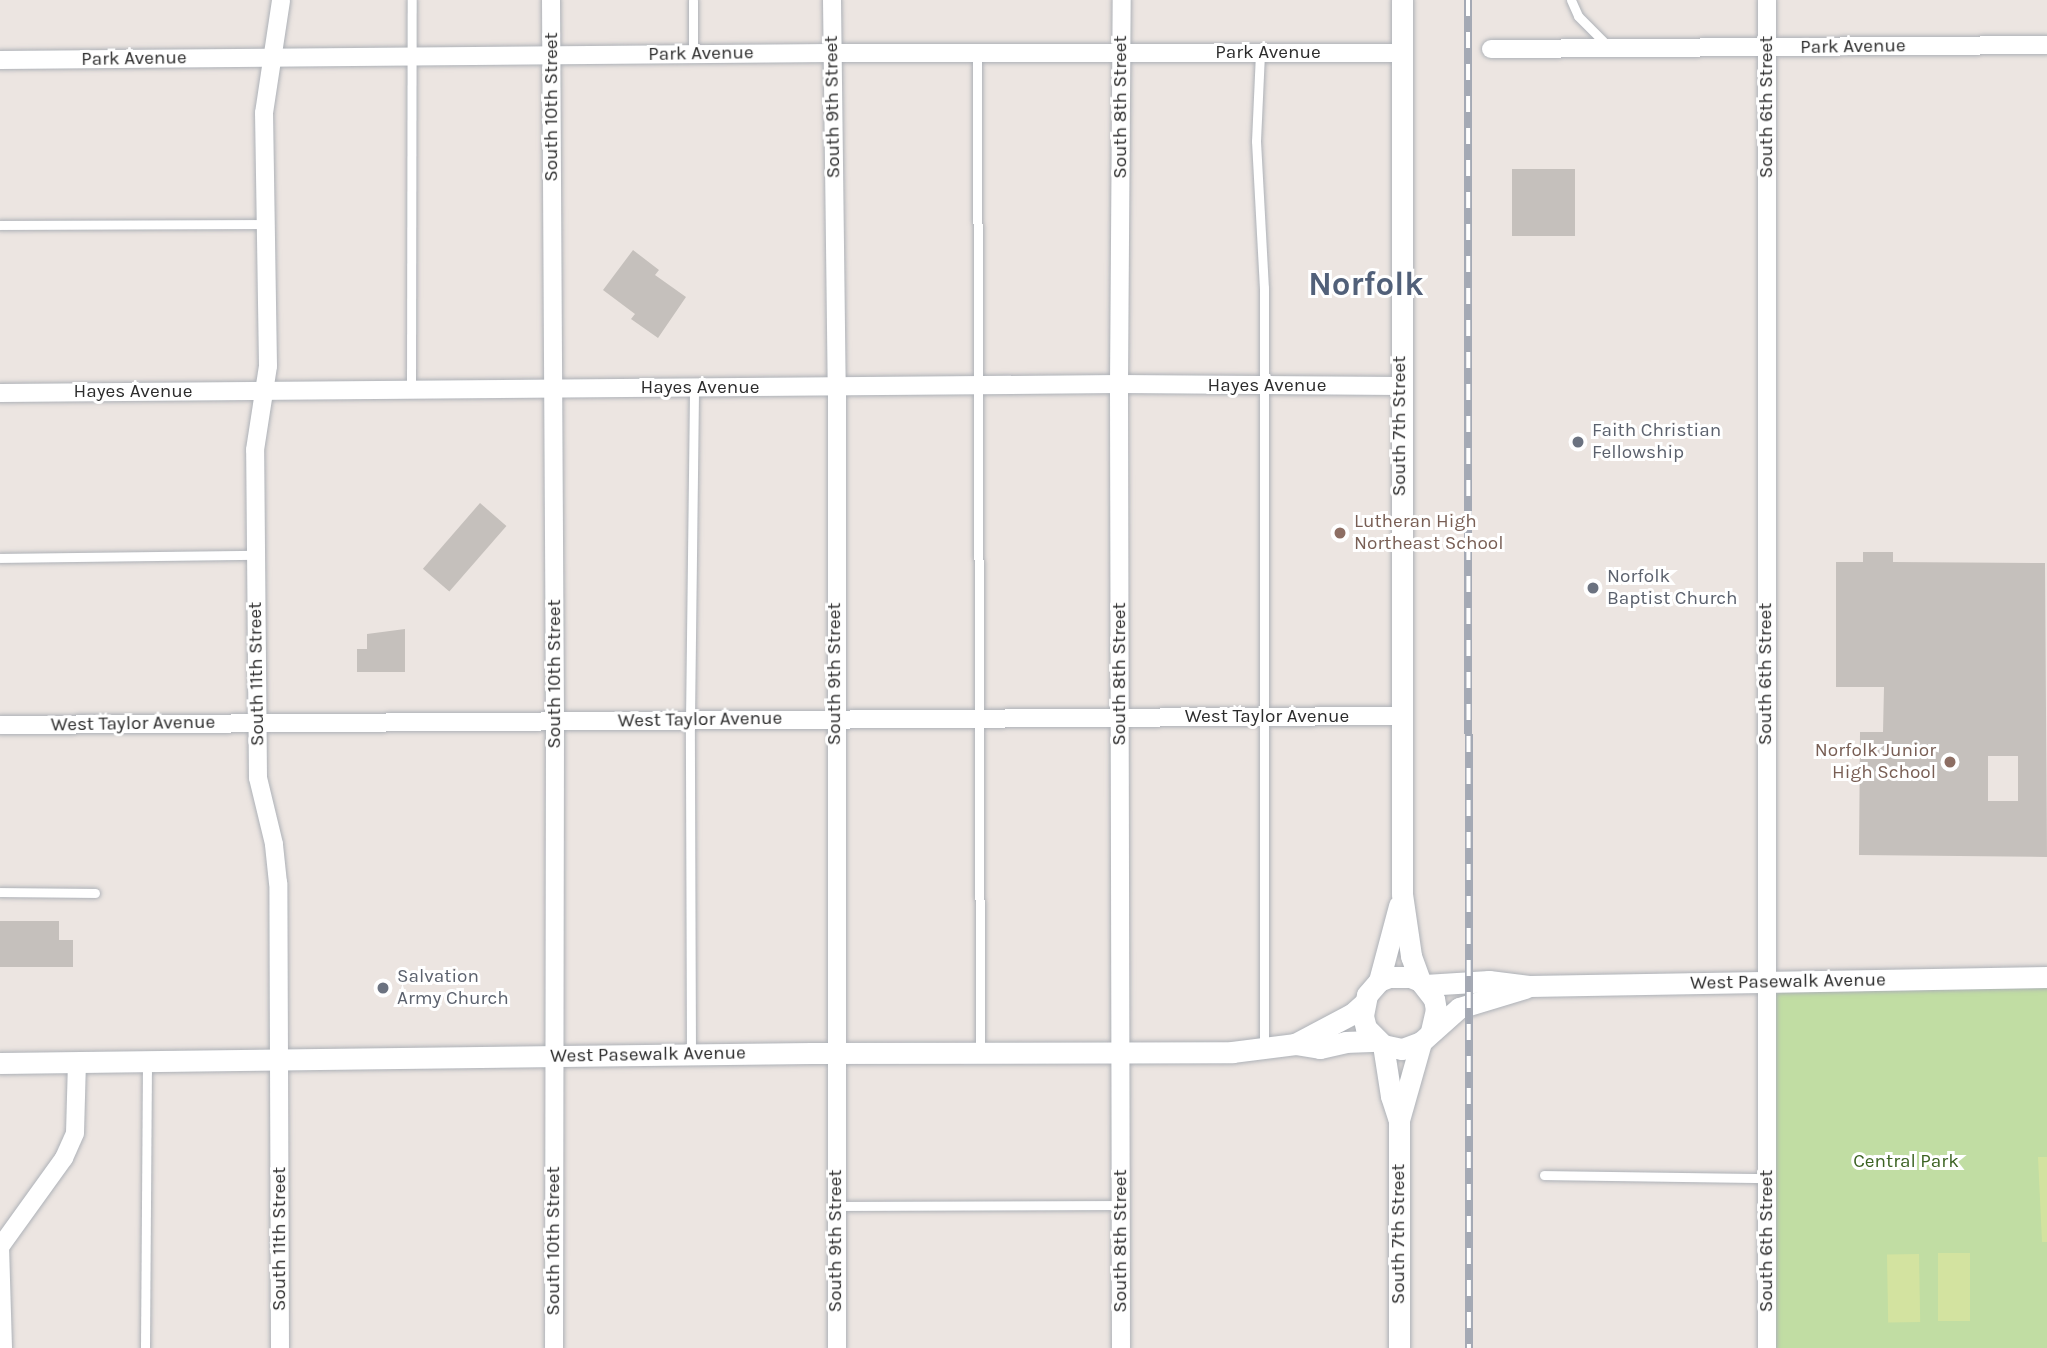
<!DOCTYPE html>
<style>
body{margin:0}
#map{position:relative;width:2047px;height:1348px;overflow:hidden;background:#ece5e1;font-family:Karla,sans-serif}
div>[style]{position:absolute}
.green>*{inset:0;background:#c1dda3;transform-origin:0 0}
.pitch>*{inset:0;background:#d3e3a0;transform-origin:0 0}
.building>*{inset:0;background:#c5c0bc;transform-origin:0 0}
.roads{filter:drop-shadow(0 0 2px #adb1b7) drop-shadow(0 0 2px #adb1b7)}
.service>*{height:9px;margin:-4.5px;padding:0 4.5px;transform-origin:4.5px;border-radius:4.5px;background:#fff}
.minor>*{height:18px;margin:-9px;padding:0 9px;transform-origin:9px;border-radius:9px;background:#fff}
.tertiary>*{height:21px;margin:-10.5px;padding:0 10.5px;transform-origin:10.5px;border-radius:10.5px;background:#fff}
.rail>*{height:8px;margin-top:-4px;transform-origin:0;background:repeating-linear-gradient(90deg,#fff 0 16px,#a4a9b4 0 32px);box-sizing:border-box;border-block:2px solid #a4a9b4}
.dots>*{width:19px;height:19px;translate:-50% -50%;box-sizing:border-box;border:4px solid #fff;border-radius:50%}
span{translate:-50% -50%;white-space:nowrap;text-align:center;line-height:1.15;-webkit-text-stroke:6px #fff;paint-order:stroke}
.street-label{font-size:19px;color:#2c2c2c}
.worship-label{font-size:19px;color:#5b616d}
.left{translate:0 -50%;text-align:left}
.education-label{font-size:19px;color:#785e54}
.right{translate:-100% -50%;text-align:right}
.park-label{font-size:19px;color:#3c6323}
.town-label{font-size:33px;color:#516079;font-weight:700}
</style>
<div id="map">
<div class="green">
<i style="left:2047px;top:977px;width:371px;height:282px;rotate:90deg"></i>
</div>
<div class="pitch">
<i style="clip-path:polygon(2038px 1157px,2047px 1157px,2047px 1242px,2042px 1242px)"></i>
<i style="left:1938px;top:1253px;width:32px;height:68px"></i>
<i style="left:1919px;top:1254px;width:68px;height:32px;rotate:89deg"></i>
</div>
<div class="building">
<i style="left:1512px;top:169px;width:63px;height:67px"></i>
<i style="clip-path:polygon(633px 250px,659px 270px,655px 275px,686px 297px,658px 338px,631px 319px,635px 314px,603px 290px)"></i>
<i style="left:480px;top:503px;width:35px;height:87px;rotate:41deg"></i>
<i style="clip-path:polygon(evenodd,1863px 552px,1893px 552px,1893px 562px,2045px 563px,2047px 857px,1859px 855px,1860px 732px,1883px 732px,1884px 687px,1836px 687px,1836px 562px,1863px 562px,1863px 552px,1988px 756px,2018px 756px,2018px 801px,1988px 801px,1988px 756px)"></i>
<i style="clip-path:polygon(405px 629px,405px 672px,357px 672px,357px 649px,367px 649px,367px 634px)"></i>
<i style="clip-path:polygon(0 921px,59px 921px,59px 940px,73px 940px,73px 967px,0 967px)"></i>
</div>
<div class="roads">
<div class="service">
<i style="left:1571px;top:0;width:17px;rotate:66deg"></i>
<i style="left:1578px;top:16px;width:44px;rotate:45deg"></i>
<i style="left:977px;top:53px;width:999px;rotate:89.83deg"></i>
<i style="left:1260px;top:53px;width:88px;rotate:92.6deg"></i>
<i style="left:1256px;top:141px;width:147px;rotate:86.9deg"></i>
<i style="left:1264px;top:288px;width:761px;rotate:90deg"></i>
<i style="left:693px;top:54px;width:54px;rotate:-90deg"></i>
<i style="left:0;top:225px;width:267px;rotate:-0.2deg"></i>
<i style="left:411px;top:390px;width:390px;rotate:-89.9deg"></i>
<i style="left:0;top:558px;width:255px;rotate:-0.7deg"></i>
<i style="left:0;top:892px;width:95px;rotate:0.6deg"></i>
<i style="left:691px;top:1054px;width:334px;rotate:-90.2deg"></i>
<i style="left:690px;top:720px;width:331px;rotate:-89.3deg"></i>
<i style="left:1544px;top:1175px;width:223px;rotate:0.8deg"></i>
<i style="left:836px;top:1206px;width:285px;rotate:-0.2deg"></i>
<i style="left:145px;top:1348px;width:285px;rotate:-89.6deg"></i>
</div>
<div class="minor">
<i style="left:551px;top:0;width:723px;rotate:89.68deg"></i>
<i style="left:555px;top:723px;width:625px;rotate:90.09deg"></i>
<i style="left:832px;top:0;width:388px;rotate:89.3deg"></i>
<i style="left:837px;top:388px;width:960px;rotate:90deg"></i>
<i style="left:1767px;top:0;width:1348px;rotate:90deg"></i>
<i style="left:1491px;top:49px;width:556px;rotate:-0.41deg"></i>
<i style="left:0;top:60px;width:831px;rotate:-0.48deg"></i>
<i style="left:831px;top:53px;width:571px"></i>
<i style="left:0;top:393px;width:1119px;rotate:-0.46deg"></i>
<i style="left:1119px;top:384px;width:281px;rotate:0.4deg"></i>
<i style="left:0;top:725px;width:1401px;rotate:-0.37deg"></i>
<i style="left:0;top:1246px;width:102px;rotate:88.3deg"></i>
<i style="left:0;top:1247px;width:110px;rotate:-54.3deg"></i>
<i style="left:64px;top:1158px;width:27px;rotate:-66deg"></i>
<i style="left:75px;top:1133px;width:71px;rotate:-88.4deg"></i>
<i style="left:280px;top:1348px;width:465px;rotate:-90.2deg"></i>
<i style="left:278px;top:883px;width:39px;rotate:-96deg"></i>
<i style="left:274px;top:844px;width:68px;rotate:-103.6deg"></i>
<i style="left:258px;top:778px;width:328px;rotate:-90.5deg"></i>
<i style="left:255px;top:450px;width:85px;rotate:-81.2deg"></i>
<i style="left:268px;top:366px;width:253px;rotate:-90.9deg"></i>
<i style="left:264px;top:113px;width:114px;rotate:-81.4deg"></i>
<i style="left:1121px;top:1348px;width:964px;rotate:-90.12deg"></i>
<i style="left:1119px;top:384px;width:384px;rotate:-89.6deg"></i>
</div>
<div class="tertiary">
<i style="left:1402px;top:0;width:894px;rotate:90deg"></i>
<i style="left:1402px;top:894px;width:63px;rotate:81.7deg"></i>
<i style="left:1411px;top:956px;width:27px;rotate:70deg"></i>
<i style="left:1379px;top:981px;width:78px;rotate:-75.1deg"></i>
<i style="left:1425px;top:985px;width:64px;rotate:-3.6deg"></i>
<i style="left:1489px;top:981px;width:40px;rotate:7.1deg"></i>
<i style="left:1529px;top:986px;width:518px;rotate:-1deg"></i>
<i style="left:1431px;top:1031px;width:22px;rotate:-77deg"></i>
<i style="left:1436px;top:1010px;width:11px;rotate:-100deg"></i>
<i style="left:1434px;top:999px;width:23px;rotate:-128deg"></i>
<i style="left:1420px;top:981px;width:11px;rotate:-158deg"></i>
<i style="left:1410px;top:977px;width:21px;rotate:180deg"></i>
<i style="left:1389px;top:977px;width:11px;rotate:158deg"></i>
<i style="left:1379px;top:981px;width:18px;rotate:131deg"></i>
<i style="left:1367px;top:995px;width:21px;rotate:101deg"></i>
<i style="left:1363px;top:1016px;width:12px;rotate:76deg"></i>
<i style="left:1366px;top:1028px;width:24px;rotate:45deg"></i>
<i style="left:1383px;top:1045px;width:19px;rotate:12deg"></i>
<i style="left:1402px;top:1049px;width:20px;rotate:-20deg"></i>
<i style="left:1421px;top:1042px;width:51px;rotate:-41.8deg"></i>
<i style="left:1459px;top:1008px;width:69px;rotate:-16.9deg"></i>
<i style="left:1295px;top:1044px;width:64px;rotate:-27.8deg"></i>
<i style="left:1352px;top:1014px;width:15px;rotate:-42deg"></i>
<i style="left:1383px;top:1045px;width:52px;rotate:81.1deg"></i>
<i style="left:1391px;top:1096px;width:25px;rotate:72deg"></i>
<i style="left:1399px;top:1120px;width:228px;rotate:90deg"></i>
<i style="left:0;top:1063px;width:811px;rotate:-0.71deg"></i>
<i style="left:811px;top:1053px;width:421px;rotate:-0.1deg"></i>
<i style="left:1232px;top:1052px;width:64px;rotate:-7.2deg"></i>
<i style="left:1295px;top:1044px;width:25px;rotate:9deg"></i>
<i style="left:1320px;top:1048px;width:26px;rotate:-13deg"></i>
<i style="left:1345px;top:1042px;width:33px;rotate:-2deg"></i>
<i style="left:1399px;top:1120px;width:81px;rotate:-74.2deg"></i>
</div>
</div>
<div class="rail">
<i style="left:1468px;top:0;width:1348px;rotate:89.96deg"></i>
</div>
<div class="dots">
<i style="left:1578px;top:442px;background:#6b7280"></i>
<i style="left:1340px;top:533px;background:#8d6e63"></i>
<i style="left:1593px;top:588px;background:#6b7280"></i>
<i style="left:1950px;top:762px;background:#8d6e63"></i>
<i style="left:383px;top:988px;background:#6b7280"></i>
</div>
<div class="street-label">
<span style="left:1853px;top:47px;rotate:-1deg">Park Avenue</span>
<span style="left:1268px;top:53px">Park Avenue</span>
<span style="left:701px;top:54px;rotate:-1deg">Park Avenue</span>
<span style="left:134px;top:59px;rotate:-1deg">Park Avenue</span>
<span style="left:552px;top:107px;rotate:-90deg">South 10th Street</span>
<span style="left:833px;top:107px;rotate:-91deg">South 9th Street</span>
<span style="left:1121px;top:107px;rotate:-90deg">South 8th Street</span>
<span style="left:1767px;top:107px;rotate:-90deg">South 6th Street</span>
<span style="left:1267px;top:386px">Hayes Avenue</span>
<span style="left:700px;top:388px">Hayes Avenue</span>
<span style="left:133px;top:392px">Hayes Avenue</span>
<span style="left:1400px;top:426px;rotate:-90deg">South 7th Street</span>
<span style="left:257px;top:674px;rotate:-91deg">South 11th Street</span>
<span style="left:555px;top:674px;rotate:-90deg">South 10th Street</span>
<span style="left:835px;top:674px;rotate:-90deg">South 9th Street</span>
<span style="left:1120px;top:674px;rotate:-90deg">South 8th Street</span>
<span style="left:1766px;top:674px;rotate:-90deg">South 6th Street</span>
<span style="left:1267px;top:717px">West Taylor Avenue</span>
<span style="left:700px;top:720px;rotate:-1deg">West Taylor Avenue</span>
<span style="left:133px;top:724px;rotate:-1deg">West Taylor Avenue</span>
<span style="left:1788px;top:982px;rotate:-1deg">West Pasewalk Avenue</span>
<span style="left:648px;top:1055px;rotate:-1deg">West Pasewalk Avenue</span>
<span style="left:1399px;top:1234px;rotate:-90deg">South 7th Street</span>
<span style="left:280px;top:1239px;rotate:-90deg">South 11th Street</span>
<span style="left:554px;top:1241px;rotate:-90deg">South 10th Street</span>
<span style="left:836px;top:1241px;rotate:-90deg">South 9th Street</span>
<span style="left:1121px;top:1241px;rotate:-90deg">South 8th Street</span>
<span style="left:1767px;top:1241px;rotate:-90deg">South 6th Street</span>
</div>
<div class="worship-label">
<span class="left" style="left:1592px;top:442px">Faith Christian<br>Fellowship</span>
<span class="left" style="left:1607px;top:588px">Norfolk<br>Baptist Church</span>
<span class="left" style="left:397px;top:988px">Salvation<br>Army Church</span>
</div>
<div class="education-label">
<span class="left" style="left:1354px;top:533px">Lutheran High<br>Northeast School</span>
<span class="right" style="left:1936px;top:762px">Norfolk Junior<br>High School</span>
</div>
<div class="park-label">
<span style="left:1906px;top:1162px">Central Park</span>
</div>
<div class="town-label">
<span style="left:1366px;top:285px">Norfolk</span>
</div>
</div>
